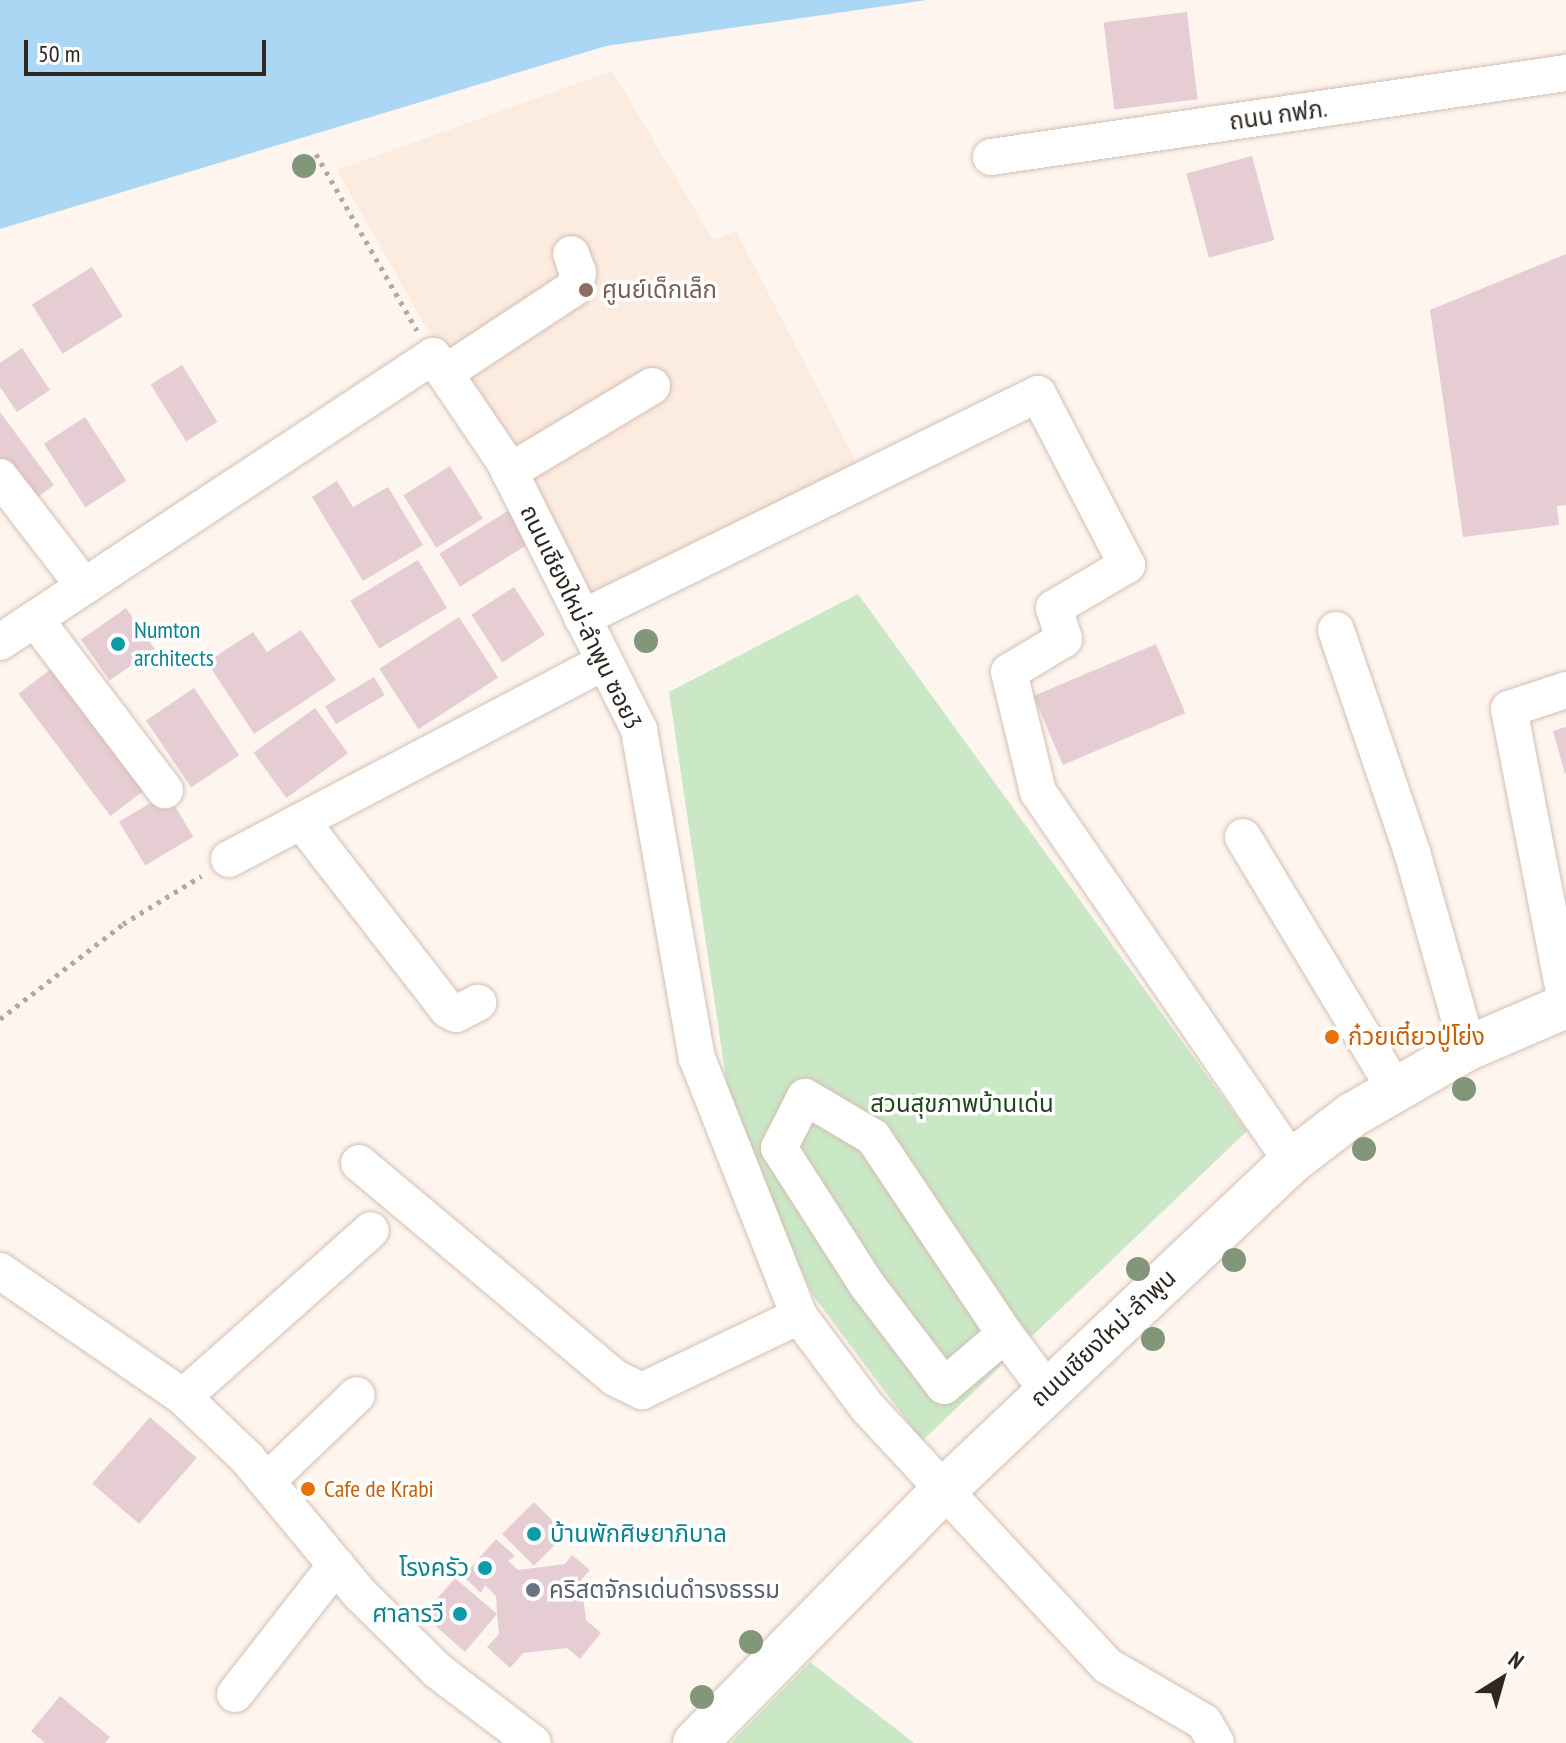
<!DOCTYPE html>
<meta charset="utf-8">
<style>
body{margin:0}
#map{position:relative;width:1566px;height:1743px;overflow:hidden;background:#fef5ef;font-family:"PT Sans Narrow","Noto Sans Thai",sans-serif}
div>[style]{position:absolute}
.built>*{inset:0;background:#fcebdf}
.green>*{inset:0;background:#cae7c6}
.water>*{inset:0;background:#abd7f4}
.building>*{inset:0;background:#e6cdd4;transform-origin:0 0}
.path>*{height:5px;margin-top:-2.5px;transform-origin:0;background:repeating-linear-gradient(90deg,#b1a9a3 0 4px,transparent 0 10px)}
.roads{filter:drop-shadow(0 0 2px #d3bfb1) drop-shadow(0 0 2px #d3bfb1)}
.minor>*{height:36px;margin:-18px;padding:0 18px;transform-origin:18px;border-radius:18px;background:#fff}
.major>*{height:44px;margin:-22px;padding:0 22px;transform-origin:22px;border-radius:22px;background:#fff}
.trees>*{width:24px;height:24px;margin:-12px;border-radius:50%;background:#829679}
.dots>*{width:22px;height:22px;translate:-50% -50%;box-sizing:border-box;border:4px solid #fff;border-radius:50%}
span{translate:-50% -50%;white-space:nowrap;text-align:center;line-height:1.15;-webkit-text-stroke:7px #fff;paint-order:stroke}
.street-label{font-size:24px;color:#2f2721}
.education-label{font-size:24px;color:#785e54}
.left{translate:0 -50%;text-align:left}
.culture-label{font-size:24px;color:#0d838f}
.right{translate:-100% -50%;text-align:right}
.food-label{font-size:24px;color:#c56008}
.park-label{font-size:24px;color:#1d4918}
.worship-label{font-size:24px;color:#5b616d}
.north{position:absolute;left:1462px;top:1639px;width:80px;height:80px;-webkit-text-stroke:6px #fff;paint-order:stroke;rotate:37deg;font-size:22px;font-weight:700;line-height:32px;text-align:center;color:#2f2721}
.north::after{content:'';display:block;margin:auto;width:28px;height:36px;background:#2f2721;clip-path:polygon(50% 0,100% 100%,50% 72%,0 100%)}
.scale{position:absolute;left:24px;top:40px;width:242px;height:36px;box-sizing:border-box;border:4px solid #2f2721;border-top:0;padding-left:10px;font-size:24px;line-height:28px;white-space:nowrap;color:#2f2721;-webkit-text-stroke:6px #fff;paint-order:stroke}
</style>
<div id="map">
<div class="built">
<i style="clip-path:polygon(612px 71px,713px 240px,736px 231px,861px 471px,585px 607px,337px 170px)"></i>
</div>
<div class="green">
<i style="clip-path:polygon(858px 594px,1247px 1131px,922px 1441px,812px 1294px,731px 1113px,669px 692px)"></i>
<i style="clip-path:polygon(810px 1662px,914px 1743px,731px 1743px)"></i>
</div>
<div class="water">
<i style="clip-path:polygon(0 0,927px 0,606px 46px,0 229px)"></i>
</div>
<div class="building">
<i style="left:1187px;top:12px;width:88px;height:84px;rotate:83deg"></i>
<i style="left:1252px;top:156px;width:87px;height:68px;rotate:75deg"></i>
<i style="clip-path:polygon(1566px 254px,1566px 505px,1557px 506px,1559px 525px,1463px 537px,1430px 310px)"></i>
<i style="left:92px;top:267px;width:58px;height:71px;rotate:58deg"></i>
<i style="clip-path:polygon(22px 348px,50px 390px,17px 412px,0 387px,0 363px)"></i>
<i style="left:182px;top:365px;width:67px;height:37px;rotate:58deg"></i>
<i style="clip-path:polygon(0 412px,54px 485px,30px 503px,0 463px)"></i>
<i style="left:85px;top:417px;width:76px;height:49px;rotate:57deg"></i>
<i style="left:450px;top:466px;width:62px;height:55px;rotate:58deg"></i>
<i style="clip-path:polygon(337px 481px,353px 507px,388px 487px,423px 545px,363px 581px,312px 497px)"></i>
<i style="left:514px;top:507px;width:39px;height:88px;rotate:58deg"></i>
<i style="left:418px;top:560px;width:56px;height:79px;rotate:59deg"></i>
<i style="left:514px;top:587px;width:57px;height:51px;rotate:57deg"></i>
<i style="left:126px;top:608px;width:50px;height:55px;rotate:55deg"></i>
<i style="left:459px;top:617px;width:72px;height:95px;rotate:57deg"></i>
<i style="clip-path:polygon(301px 630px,336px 680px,254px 734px,207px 662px,253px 632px,267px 652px)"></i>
<i style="left:1156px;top:644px;width:75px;height:133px;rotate:67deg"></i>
<i style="left:59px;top:663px;width:153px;height:51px;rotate:53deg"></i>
<i style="left:374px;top:677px;width:21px;height:57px;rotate:59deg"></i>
<i style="left:194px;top:688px;width:81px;height:58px;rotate:56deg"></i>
<i style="left:315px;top:708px;width:56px;height:76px;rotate:54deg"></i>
<i style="clip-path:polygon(1566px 727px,1566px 773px,1565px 774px,1553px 731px)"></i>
<i style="left:167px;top:793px;width:51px;height:56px;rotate:59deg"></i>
<i style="left:150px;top:1417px;width:62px;height:88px;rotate:41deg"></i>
<i style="left:534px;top:1502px;width:45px;height:45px;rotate:45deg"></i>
<i style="clip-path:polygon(496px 1539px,515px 1556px,508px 1561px,518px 1570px,565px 1564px,572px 1555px,590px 1570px,581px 1580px,586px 1620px,601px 1633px,580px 1659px,567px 1648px,523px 1653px,510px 1668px,487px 1647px,499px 1634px,497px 1614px,465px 1652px,423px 1615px,455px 1578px,497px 1614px,496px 1596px,485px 1585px,481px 1593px,463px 1576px)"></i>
<i style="clip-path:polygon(60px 1696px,110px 1737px,105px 1743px,45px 1743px,31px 1731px)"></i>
</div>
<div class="path">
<i style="left:316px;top:154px;width:203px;rotate:60.2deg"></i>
<i style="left:0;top:1019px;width:155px;rotate:-37.7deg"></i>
<i style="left:123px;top:924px;width:92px;rotate:-31.6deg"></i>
</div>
<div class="roads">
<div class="minor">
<i style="left:991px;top:157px;width:581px;rotate:-8.31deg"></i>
<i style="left:445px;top:373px;width:154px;rotate:-33.4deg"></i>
<i style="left:574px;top:288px;width:16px;rotate:-75deg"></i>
<i style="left:578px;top:273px;width:20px;rotate:-110deg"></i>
<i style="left:509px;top:472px;width:167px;rotate:-31deg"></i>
<i style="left:0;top:477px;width:138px;rotate:52.4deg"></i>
<i style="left:582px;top:618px;width:508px;rotate:-26.16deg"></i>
<i style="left:1038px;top:394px;width:193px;rotate:62.5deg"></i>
<i style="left:1127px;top:565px;width:85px;rotate:149.5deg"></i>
<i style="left:1054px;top:608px;width:33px;rotate:72deg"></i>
<i style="left:1064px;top:639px;width:64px;rotate:149deg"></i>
<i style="left:1009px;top:672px;width:123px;rotate:76.4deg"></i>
<i style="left:1038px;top:792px;width:448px;rotate:55.5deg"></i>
<i style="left:35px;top:619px;width:215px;rotate:52.8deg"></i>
<i style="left:1336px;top:630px;width:235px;rotate:71.1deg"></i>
<i style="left:1412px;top:852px;width:204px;rotate:74.1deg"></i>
<i style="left:0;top:642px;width:519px;rotate:-33.45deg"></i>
<i style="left:433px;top:356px;width:127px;rotate:55.9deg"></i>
<i style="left:504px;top:461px;width:301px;rotate:63.3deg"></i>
<i style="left:639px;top:730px;width:333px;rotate:80deg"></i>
<i style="left:697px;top:1058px;width:277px;rotate:68.4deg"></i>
<i style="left:799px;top:1316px;width:114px;rotate:53.2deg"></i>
<i style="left:867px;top:1407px;width:354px;rotate:47.1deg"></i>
<i style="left:1108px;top:1666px;width:111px;rotate:30.3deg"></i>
<i style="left:1204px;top:1722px;width:24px;rotate:60deg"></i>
<i style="left:1566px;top:690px;width:60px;rotate:161.6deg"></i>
<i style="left:1509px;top:709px;width:298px;rotate:79deg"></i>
<i style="left:301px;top:821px;width:239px;rotate:52.1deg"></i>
<i style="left:448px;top:1010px;width:9px;rotate:27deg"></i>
<i style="left:456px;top:1014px;width:25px;rotate:-27deg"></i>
<i style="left:1243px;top:837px;width:294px;rotate:58.9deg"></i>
<i style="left:229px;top:859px;width:424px;rotate:-27.7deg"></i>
<i style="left:805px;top:1097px;width:79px;rotate:30.5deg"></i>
<i style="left:873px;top:1137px;width:237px;rotate:56.2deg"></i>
<i style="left:1005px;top:1334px;width:80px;rotate:139.6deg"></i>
<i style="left:944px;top:1386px;width:127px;rotate:-127.3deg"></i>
<i style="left:867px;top:1285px;width:163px;rotate:-122.7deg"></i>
<i style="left:779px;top:1148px;width:57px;rotate:-63deg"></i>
<i style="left:359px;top:1163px;width:334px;rotate:40deg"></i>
<i style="left:615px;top:1378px;width:30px;rotate:26deg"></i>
<i style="left:642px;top:1391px;width:174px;rotate:-25.5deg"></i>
<i style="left:0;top:1271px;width:222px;rotate:34.5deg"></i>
<i style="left:183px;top:1397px;width:88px;rotate:43.6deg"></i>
<i style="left:247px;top:1458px;width:177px;rotate:50.3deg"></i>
<i style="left:360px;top:1594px;width:110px;rotate:44.6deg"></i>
<i style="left:438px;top:1671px;width:119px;rotate:37.2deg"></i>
<i style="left:1005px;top:1334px;width:70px;rotate:53.1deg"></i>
<i style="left:183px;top:1397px;width:251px;rotate:-41.6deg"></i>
<i style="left:267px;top:1481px;width:124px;rotate:-43.7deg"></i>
<i style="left:235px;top:1694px;width:164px;rotate:-51.9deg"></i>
</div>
<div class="major">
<i style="left:695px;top:1743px;width:354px;rotate:-45.5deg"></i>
<i style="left:943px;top:1491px;width:480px;rotate:-43.4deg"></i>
<i style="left:1292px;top:1161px;width:76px;rotate:-37.5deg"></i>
<i style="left:1352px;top:1115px;width:134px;rotate:-30deg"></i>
<i style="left:1468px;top:1048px;width:107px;rotate:-23.2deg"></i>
</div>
</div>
<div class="trees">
<i style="left:304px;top:166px"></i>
<i style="left:646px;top:641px"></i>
<i style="left:1464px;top:1089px"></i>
<i style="left:1364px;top:1149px"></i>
<i style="left:1234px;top:1260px"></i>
<i style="left:1138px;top:1269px"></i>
<i style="left:1153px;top:1339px"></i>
<i style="left:751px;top:1642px"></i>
<i style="left:702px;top:1697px"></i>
</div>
<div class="dots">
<i style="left:586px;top:290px;background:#8d6e63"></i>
<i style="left:118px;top:644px;background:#0f9aa8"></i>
<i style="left:1332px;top:1037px;background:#e8710a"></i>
<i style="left:308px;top:1489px;background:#e8710a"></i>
<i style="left:534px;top:1534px;background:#0f9aa8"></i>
<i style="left:485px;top:1568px;background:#0f9aa8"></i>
<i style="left:533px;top:1590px;background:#6b7280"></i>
<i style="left:460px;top:1614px;background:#0f9aa8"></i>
</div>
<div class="street-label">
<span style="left:1278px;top:115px;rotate:-8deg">ถนน กฟภ.</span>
<span style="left:581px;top:617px;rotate:64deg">ถนนเชียงใหม่-ลำพูน ซอย3</span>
<span style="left:1103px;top:1338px;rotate:-43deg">ถนนเชียงใหม่-ลำพูน</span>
</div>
<div class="education-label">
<span class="left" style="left:602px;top:290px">ศูนย์เด็กเล็ก</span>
</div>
<div class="culture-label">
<span class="left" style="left:134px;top:644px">Numton<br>architects</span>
<span class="left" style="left:550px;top:1534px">บ้านพักศิษยาภิบาล</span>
<span class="right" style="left:469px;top:1568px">โรงครัว</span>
<span class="right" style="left:444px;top:1614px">ศาลารวี</span>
</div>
<div class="food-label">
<span class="left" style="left:1348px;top:1037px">ก๋วยเตี๋ยวปู่โย่ง</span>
<span class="left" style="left:324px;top:1489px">Cafe de Krabi</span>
</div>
<div class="park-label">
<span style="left:962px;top:1104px">สวนสุขภาพบ้านเด่น</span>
</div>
<div class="worship-label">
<span class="left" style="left:549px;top:1590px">คริสตจักรเด่นดำรงธรรม</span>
</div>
<div class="north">N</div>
<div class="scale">50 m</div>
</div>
